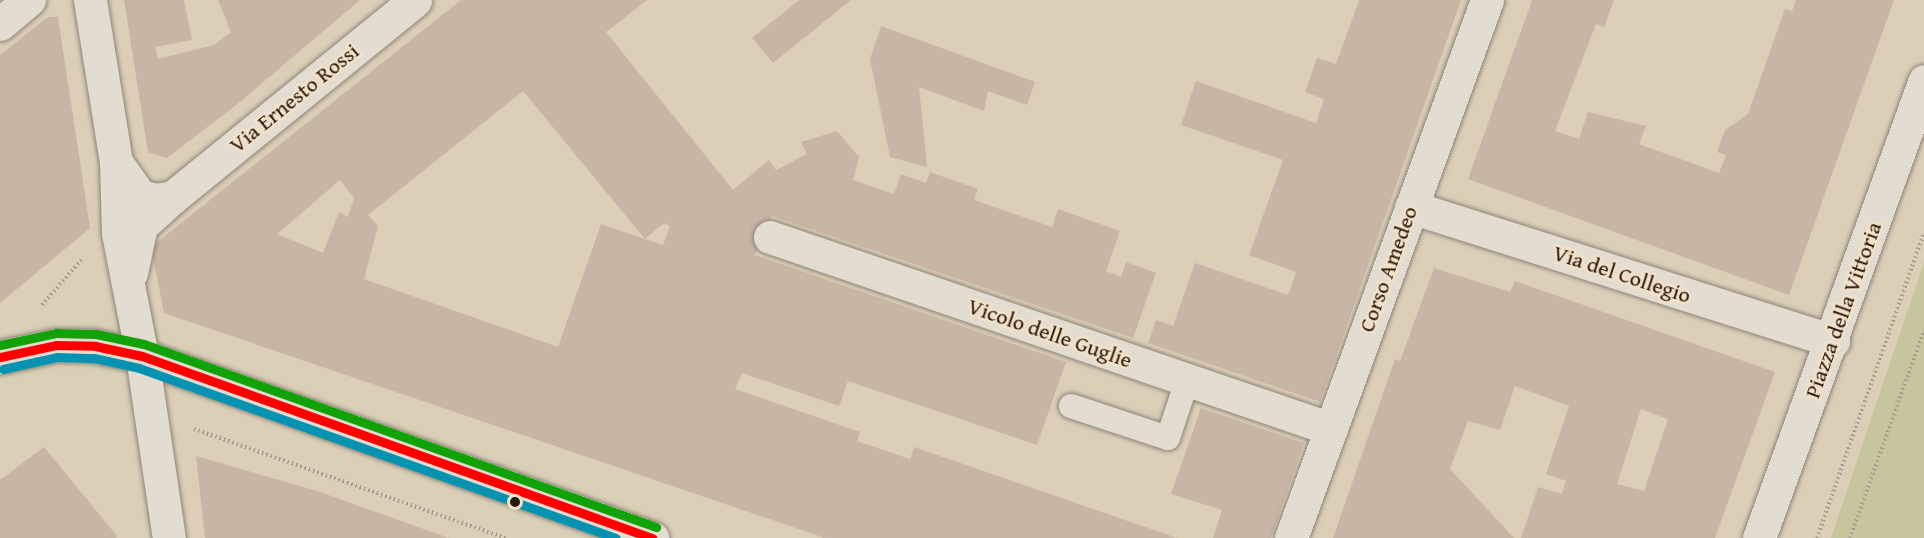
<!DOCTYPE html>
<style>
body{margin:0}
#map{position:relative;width:1924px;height:538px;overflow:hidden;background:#dbcfb8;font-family:"Gentium Book Plus",serif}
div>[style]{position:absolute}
.green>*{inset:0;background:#c7c59e}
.building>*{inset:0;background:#c7b6a6}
.path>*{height:4px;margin-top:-2px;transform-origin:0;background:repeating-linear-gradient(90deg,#a09990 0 1.5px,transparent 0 4.5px)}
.roads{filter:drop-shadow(0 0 2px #8d8477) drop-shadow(0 0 2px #8d8477)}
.lane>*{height:24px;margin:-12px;padding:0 12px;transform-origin:12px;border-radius:12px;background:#e3dcd1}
.street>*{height:33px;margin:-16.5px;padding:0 16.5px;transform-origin:16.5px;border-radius:16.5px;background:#e3dcd1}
.bus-1>*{height:9px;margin:-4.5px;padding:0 4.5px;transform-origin:4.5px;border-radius:4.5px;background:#f00}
.bus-2>*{height:9px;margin:-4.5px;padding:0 4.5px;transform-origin:4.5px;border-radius:4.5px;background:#0693b1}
.bus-3>*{height:9px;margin:-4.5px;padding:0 4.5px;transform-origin:4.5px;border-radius:4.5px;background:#10a206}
.dots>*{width:16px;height:16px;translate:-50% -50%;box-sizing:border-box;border:3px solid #f1e2c8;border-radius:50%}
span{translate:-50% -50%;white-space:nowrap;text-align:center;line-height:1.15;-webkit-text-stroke:5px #f1e2c8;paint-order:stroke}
.street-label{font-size:22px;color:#28170f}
</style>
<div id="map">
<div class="green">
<i style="clip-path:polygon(1924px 262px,1924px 538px,1831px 538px)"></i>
</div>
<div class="building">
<i style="clip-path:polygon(124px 0,184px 0,192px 40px,155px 47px,158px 59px,214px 45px,231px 32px,218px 0,360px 0,240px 102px,167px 158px,148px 152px)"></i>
<i style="clip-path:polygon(evenodd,461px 0,647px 0,606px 32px,733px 190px,769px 160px,776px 170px,807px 154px,801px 142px,837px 131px,859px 157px,853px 180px,894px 194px,901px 174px,926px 183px,930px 172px,978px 189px,974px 200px,1052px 227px,1058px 209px,1120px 231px,1106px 271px,1121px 277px,1126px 262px,1156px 273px,1133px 338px,772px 216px,755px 255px,1066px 362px,1037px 445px,848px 381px,839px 406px,742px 373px,735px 389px,860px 432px,857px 441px,910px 459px,914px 447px,1177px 538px,825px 538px,164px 313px,151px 247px,461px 0,523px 91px,645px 239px,601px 224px,558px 347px,364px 279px,378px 226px,368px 215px,523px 91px,461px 0,340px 180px,354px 198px,348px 217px,339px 212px,323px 253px,277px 234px,340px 180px,461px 0,664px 223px,670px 226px,663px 245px,645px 239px,664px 223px)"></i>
<i style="clip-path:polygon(799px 0,851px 0,773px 63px,752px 38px)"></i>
<i style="clip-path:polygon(1359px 0,1461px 0,1320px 402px,1148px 343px,1156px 320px,1173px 326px,1195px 263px,1288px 295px,1296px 272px,1249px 255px,1283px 160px,1181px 125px,1196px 81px,1316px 123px,1324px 99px,1305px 92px,1317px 58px,1336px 64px)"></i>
<i style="clip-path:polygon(1532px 0,1614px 0,1604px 27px,1596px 24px,1555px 131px,1579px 139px,1588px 112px,1646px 126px,1639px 144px,1719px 173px,1726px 155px,1717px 152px,1725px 130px,1748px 114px,1785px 9px,1792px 11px,1796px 0,1894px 0,1789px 295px,1468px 179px)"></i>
<i style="clip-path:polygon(48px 17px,58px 17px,90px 228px,0 303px,0 55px)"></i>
<i style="clip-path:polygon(881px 26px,1035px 82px,1027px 105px,988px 91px,984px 111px,919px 87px,927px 167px,890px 157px,870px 59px)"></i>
<i style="clip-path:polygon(evenodd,1434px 268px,1510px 292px,1515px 281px,1775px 372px,1715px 538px,1521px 538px,1538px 487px,1562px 494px,1566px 481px,1546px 474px,1569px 406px,1515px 386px,1500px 430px,1468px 421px,1450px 469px,1514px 538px,1333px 538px,1395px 359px,1400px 361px,1434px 268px,1641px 409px,1668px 419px,1644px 491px,1617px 484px,1641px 409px)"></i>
<i style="clip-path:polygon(1201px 408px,1304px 443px,1271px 538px,1213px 538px,1222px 510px,1171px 494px)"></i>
<i style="clip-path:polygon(44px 447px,117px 536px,116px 538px,0 538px,0 480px)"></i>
<i style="clip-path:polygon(196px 456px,317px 491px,449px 538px,205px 538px)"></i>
</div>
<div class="path">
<i style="left:42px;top:305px;width:61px;rotate:-49deg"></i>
<i style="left:194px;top:429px;width:330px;rotate:19.3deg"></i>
<i style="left:1817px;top:538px;width:323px;rotate:-70.7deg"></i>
<i style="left:1850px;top:538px;width:221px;rotate:-70.4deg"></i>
</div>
<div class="roads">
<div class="lane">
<i style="left:1071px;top:406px;width:102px;rotate:18.3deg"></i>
<i style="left:1168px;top:438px;width:60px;rotate:-71.6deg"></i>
</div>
<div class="street">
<i style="left:90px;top:0;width:164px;rotate:80.9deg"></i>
<i style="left:116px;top:162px;width:71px;rotate:88.4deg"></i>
<i style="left:118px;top:233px;width:125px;rotate:79deg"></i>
<i style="left:142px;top:356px;width:184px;rotate:81.6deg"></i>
<i style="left:0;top:24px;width:38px;rotate:-40deg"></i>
<i style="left:116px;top:162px;width:42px;rotate:54.8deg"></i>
<i style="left:140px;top:196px;width:17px;rotate:13deg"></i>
<i style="left:157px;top:200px;width:16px;rotate:-11deg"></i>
<i style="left:173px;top:197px;width:312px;rotate:-39.1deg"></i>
<i style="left:1411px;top:207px;width:443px;rotate:17.6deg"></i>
<i style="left:770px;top:237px;width:593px;rotate:18.89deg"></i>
<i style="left:131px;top:273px;width:48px;rotate:-78deg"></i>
<i style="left:141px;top:226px;width:43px;rotate:-42.2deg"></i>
<i style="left:0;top:357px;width:57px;rotate:-12.1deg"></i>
<i style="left:56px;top:345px;width:39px;rotate:1deg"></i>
<i style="left:95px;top:346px;width:48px;rotate:12deg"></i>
<i style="left:142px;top:356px;width:542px;rotate:19.64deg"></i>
<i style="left:1291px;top:538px;width:573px;rotate:-69.98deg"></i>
<i style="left:1759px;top:538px;width:486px;rotate:-70.1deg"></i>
</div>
</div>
<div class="bus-1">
<i style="left:0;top:357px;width:57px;rotate:-12.1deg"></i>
<i style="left:56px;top:345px;width:39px;rotate:1deg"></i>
<i style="left:95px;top:346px;width:48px;rotate:12deg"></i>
<i style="left:142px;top:356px;width:542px;rotate:19.64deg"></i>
</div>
<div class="bus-2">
<i style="left:3px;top:369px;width:55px;rotate:-12.5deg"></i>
<i style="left:57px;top:357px;width:37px;rotate:2deg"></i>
<i style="left:94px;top:358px;width:46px;rotate:12.5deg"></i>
<i style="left:139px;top:368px;width:506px;rotate:19.62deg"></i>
</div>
<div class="bus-3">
<i style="left:0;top:345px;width:57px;rotate:-12.1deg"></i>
<i style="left:56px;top:333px;width:40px;rotate:1.4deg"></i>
<i style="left:96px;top:334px;width:49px;rotate:11.8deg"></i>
<i style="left:144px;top:344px;width:544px;rotate:19.67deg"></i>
</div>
<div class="dots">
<i style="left:515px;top:502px;background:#28170f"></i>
</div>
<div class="street-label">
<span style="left:294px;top:98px;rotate:-39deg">Via Ernesto Rossi</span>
<span style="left:1388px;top:269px;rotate:-70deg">Corso Amedeo</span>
<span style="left:1622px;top:274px;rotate:18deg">Via del Collegio</span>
<span style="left:1843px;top:310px;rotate:-70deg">Piazza della Vittoria</span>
<span style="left:1050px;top:333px;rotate:19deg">Vicolo delle Guglie</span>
</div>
</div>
